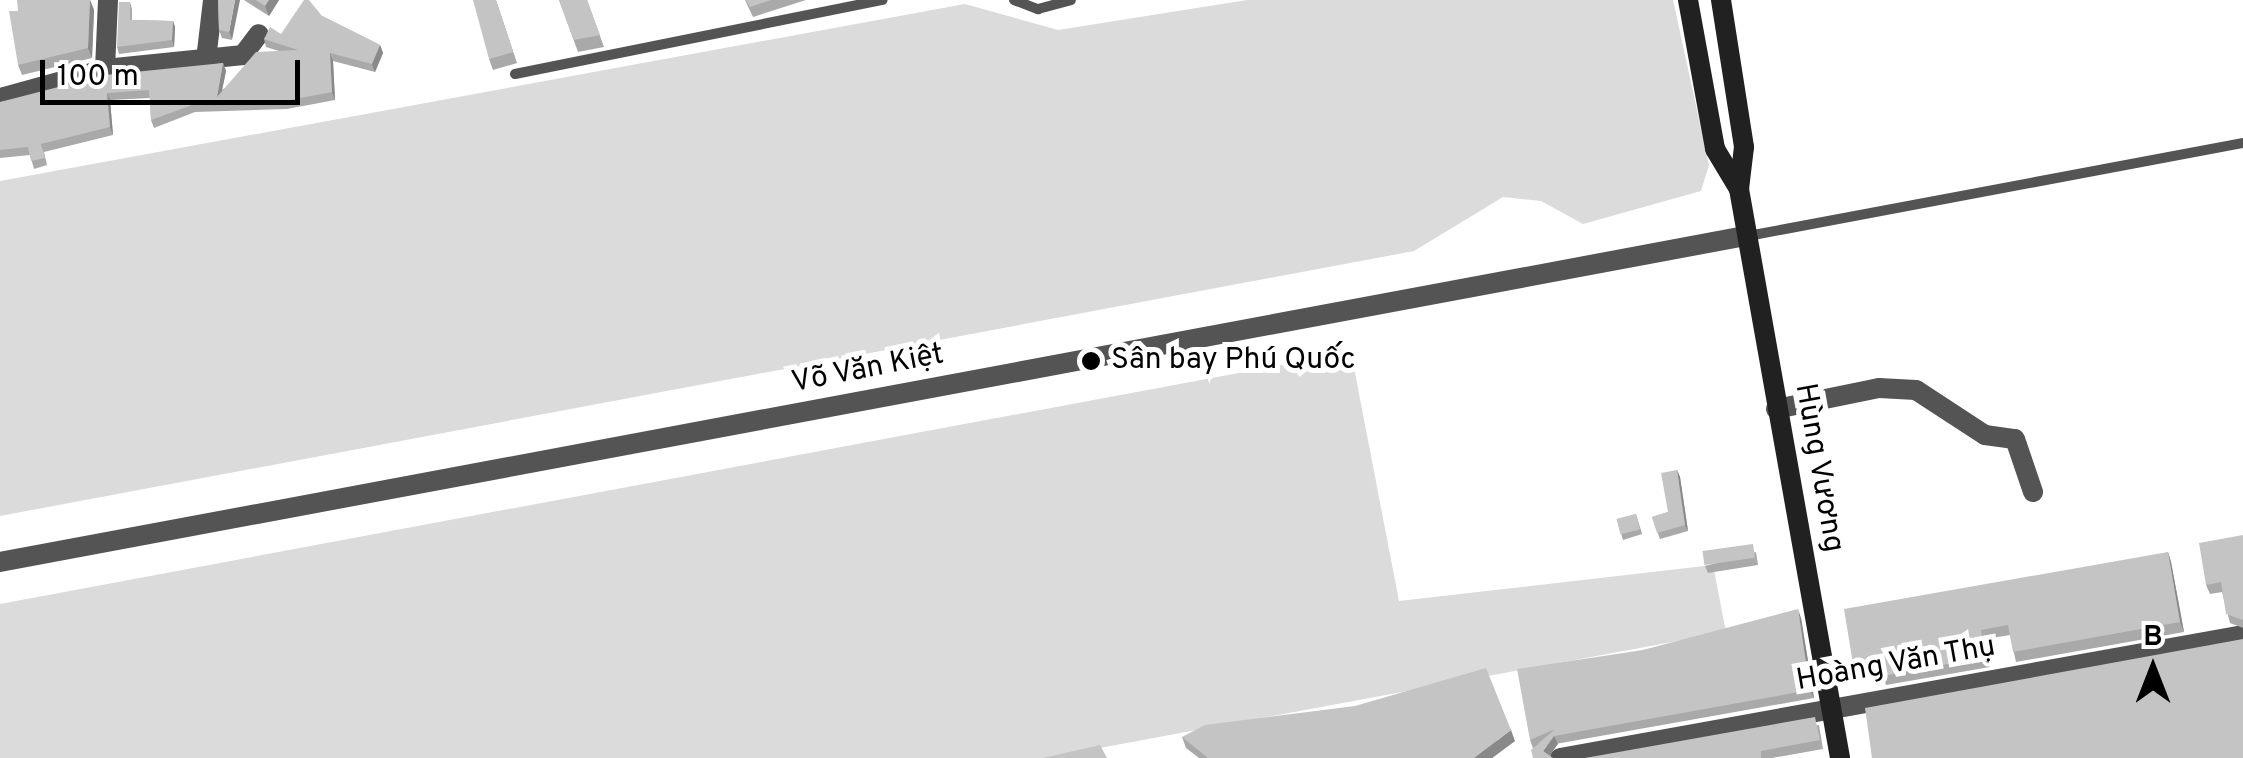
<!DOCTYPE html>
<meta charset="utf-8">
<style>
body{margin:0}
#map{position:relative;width:2243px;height:758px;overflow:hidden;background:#fff;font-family:Overpass,sans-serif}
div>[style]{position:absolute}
.green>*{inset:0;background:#dbdbdb}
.service>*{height:10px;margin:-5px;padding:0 5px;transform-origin:5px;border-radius:5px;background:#545454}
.minor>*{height:20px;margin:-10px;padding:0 10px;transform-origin:10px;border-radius:10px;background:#545454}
.tertiary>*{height:20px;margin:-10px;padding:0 10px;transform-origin:10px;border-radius:10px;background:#545454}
.secondary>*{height:20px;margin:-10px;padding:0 10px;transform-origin:10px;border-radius:10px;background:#212121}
.wall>*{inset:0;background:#a9a9a9;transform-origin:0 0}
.shaded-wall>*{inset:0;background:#898989}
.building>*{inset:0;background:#c4c4c4;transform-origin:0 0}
.dots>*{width:28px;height:28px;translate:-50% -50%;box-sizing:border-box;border:5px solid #fff;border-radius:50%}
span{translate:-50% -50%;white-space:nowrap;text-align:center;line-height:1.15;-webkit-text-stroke:10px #fff;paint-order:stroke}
.poi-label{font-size:30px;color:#000}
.left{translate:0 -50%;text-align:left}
.street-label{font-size:30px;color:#000}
.north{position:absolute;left:2103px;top:618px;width:100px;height:100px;-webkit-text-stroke:8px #fff;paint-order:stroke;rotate:0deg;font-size:28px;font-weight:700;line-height:40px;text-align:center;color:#000}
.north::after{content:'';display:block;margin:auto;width:35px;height:45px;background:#000;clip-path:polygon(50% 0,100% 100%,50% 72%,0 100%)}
.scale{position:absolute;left:40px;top:60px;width:260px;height:45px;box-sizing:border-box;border:5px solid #000;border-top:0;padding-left:12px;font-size:30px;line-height:35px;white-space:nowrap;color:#000;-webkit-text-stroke:8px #fff;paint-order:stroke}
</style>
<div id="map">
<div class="green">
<i style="clip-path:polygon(1247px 0,1673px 0,1709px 165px,1701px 191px,1583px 224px,1541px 201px,1503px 197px,1414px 251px,0 516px,0 181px,965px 4px,1058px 30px)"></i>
<i style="clip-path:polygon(1351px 352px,1399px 601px,1713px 565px,1726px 632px,1046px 758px,0 758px,0 604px)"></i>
</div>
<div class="service">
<i style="left:1014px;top:0;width:26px;rotate:21deg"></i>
<i style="left:1038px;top:9px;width:34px;rotate:-15deg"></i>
<i style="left:515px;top:74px;width:375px;rotate:-11.4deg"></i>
<i style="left:1748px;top:236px;width:504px;rotate:-10.64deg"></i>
</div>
<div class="minor">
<i style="left:206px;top:60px;width:60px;rotate:-83.3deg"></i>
<i style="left:105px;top:69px;width:69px;rotate:-87.5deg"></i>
<i style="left:0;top:98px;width:109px;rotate:-15.4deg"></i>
<i style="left:105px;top:69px;width:139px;rotate:-5.8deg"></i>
<i style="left:243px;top:55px;width:26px;rotate:-53deg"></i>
<i style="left:1776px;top:409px;width:105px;rotate:-11.5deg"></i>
<i style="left:1879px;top:388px;width:37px;rotate:3deg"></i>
<i style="left:1916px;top:390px;width:82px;rotate:33.1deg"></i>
<i style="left:1985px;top:435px;width:30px;rotate:8deg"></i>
<i style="left:2015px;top:439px;width:56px;rotate:71.2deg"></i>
<i style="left:1560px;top:758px;width:694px;rotate:-10.21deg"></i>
</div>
<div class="tertiary">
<i style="left:0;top:562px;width:1776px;rotate:-10.58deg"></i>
</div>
<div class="secondary">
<i style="left:1688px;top:0;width:151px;rotate:79.7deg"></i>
<i style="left:1715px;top:149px;width:47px;rotate:59deg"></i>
<i style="left:1721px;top:0;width:149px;rotate:81.1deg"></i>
<i style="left:1744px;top:147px;width:42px;rotate:96.8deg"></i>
<i style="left:1739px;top:189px;width:578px;rotate:79.93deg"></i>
</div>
<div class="wall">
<i style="clip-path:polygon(90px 0,94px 10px,92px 58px,22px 75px,18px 65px,18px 11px)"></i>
<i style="clip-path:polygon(218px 0,232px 40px,222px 38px,219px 30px)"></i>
<i style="clip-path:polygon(244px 0,279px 0,269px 16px)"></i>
<i style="clip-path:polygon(496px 0,517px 63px,493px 70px,489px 59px)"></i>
<i style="clip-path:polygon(559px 0,587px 0,604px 47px,578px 52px)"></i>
<i style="clip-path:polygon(745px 0,806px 0,753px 17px)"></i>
<i style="clip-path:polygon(130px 2px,132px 9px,132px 20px,173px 21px,175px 27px,174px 47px,119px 54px,117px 47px)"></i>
<i style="clip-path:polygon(322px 16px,380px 45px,383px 53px,375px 72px,333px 61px,335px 100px,287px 109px,195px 112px,154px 128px,151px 120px,150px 98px,110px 100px,113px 135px,44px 152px,47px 165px,34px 169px,30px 155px,0 158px,0 102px,223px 63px,226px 71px,222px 90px,279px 51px,266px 47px,264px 39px,281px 34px)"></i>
<i style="clip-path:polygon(1677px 470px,1680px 477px,1688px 531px,1660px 539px,1652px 517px,1668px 512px)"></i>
<i style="left:1636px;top:514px;width:21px;height:20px;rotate:73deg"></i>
<i style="clip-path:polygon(2243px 535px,2243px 628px,2230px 623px,2222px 592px,2210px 594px,2206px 585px)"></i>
<i style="clip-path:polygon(1756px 552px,1758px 565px,1708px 573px,1705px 566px)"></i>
<i style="clip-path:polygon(2168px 552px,2171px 562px,2184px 632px,2016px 662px,2010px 635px,1985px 639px,1990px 667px,1886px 685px,1881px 670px,1857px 674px,1853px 664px)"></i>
<i style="clip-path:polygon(1801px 618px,1814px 698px,1533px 748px,1530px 740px,1643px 650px)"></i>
<i style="clip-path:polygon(1819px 725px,1823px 749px,1772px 758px,1585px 758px)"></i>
<i style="clip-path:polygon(1182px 737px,1515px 741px,1492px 758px,1199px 758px,1186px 748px)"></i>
</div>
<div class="shaded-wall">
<i style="clip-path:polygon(90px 0,94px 10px,92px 58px,88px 48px)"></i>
<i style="clip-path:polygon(235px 0,240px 0,232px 40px,229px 32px)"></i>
<i style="clip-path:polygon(269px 0,279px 0,269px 16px,265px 6px)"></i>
<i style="clip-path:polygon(173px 21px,175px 27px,174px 47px,172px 40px)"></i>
<i style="clip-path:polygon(380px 45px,383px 53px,375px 72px,372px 64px)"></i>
<i style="clip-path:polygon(330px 53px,333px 61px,335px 100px,332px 92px)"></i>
<i style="clip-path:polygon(223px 63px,226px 71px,219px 105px,217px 97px)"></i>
<i style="clip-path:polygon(107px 93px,110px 100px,113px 135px,110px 127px)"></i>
<i style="clip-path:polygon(1677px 470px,1680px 477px,1688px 531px,1685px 525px)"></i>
<i style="clip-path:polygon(2168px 552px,2171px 562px,2184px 632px,2180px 622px)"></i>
<i style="clip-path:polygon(1798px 609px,1801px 618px,1814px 698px,1810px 690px)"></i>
<i style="clip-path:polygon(1511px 730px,1515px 741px,1492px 758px,1474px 758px)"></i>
<i style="clip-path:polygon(1554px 736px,1558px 744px,1548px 758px,1543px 751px)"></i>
</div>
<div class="building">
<i style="clip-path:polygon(17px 0,90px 0,88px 48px,18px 65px,9px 11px,18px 11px)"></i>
<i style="clip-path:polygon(218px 0,235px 0,229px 32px,219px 30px)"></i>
<i style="clip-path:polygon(256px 0,269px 0,265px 6px)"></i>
<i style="clip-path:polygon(304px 0,309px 0,322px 16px,380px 45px,372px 64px,330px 53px,332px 92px,285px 101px,192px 105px,151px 120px,149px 90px,107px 93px,110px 127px,41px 144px,45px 158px,31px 161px,28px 147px,0 150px,0 102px,105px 75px,223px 63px,217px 97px,256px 52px,298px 50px,264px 39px,270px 27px,281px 34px)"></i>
<i style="clip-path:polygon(473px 0,496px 0,513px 52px,489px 59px)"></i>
<i style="clip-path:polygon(559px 0,587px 0,600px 35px,574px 40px)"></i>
<i style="clip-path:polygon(746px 0,771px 0,750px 7px)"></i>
<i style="clip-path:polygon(119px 2px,130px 2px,130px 20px,173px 21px,172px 40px,117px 47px)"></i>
<i style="clip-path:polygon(1677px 470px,1685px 525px,1657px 533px,1652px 517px,1668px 512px,1661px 473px)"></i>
<i style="left:1636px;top:514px;width:16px;height:20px;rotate:76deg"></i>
<i style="clip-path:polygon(2243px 535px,2243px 620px,2226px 614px,2221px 582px,2206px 585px,2199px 543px)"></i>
<i style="left:1753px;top:544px;width:14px;height:51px;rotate:82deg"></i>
<i style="clip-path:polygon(2168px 552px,2180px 622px,2013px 652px,2008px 625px,1981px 630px,1986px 657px,1882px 676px,1879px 660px,1853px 664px,1844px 609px)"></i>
<i style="clip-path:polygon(1798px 609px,1810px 690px,1554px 736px,1543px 751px,1553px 758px,1533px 758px,1531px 750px,1555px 729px,1530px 740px,1517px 669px,1643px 650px)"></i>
<i style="clip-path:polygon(2243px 639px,2243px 758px,1872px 758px,1865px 708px)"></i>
<i style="clip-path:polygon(1486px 668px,1511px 730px,1474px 758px,1208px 758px,1182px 737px,1205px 725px,1355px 706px)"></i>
<i style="clip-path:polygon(1815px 717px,1820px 740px,1761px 751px,1761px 758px,1585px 758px)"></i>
<i style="clip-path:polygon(1100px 745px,1107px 758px,1043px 758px)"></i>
</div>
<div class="dots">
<i style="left:1091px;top:361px;background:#000"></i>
</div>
<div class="poi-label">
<span class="left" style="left:1111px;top:361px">Sân bay Phú Quốc</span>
</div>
<div class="street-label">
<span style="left:868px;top:370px;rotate:-11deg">Võ Văn Kiệt</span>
<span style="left:1818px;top:468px;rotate:80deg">Hùng Vương</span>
<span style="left:1896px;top:665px;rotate:-10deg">Hoàng Văn Thụ</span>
</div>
<div class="north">B</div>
<div class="scale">100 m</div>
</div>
